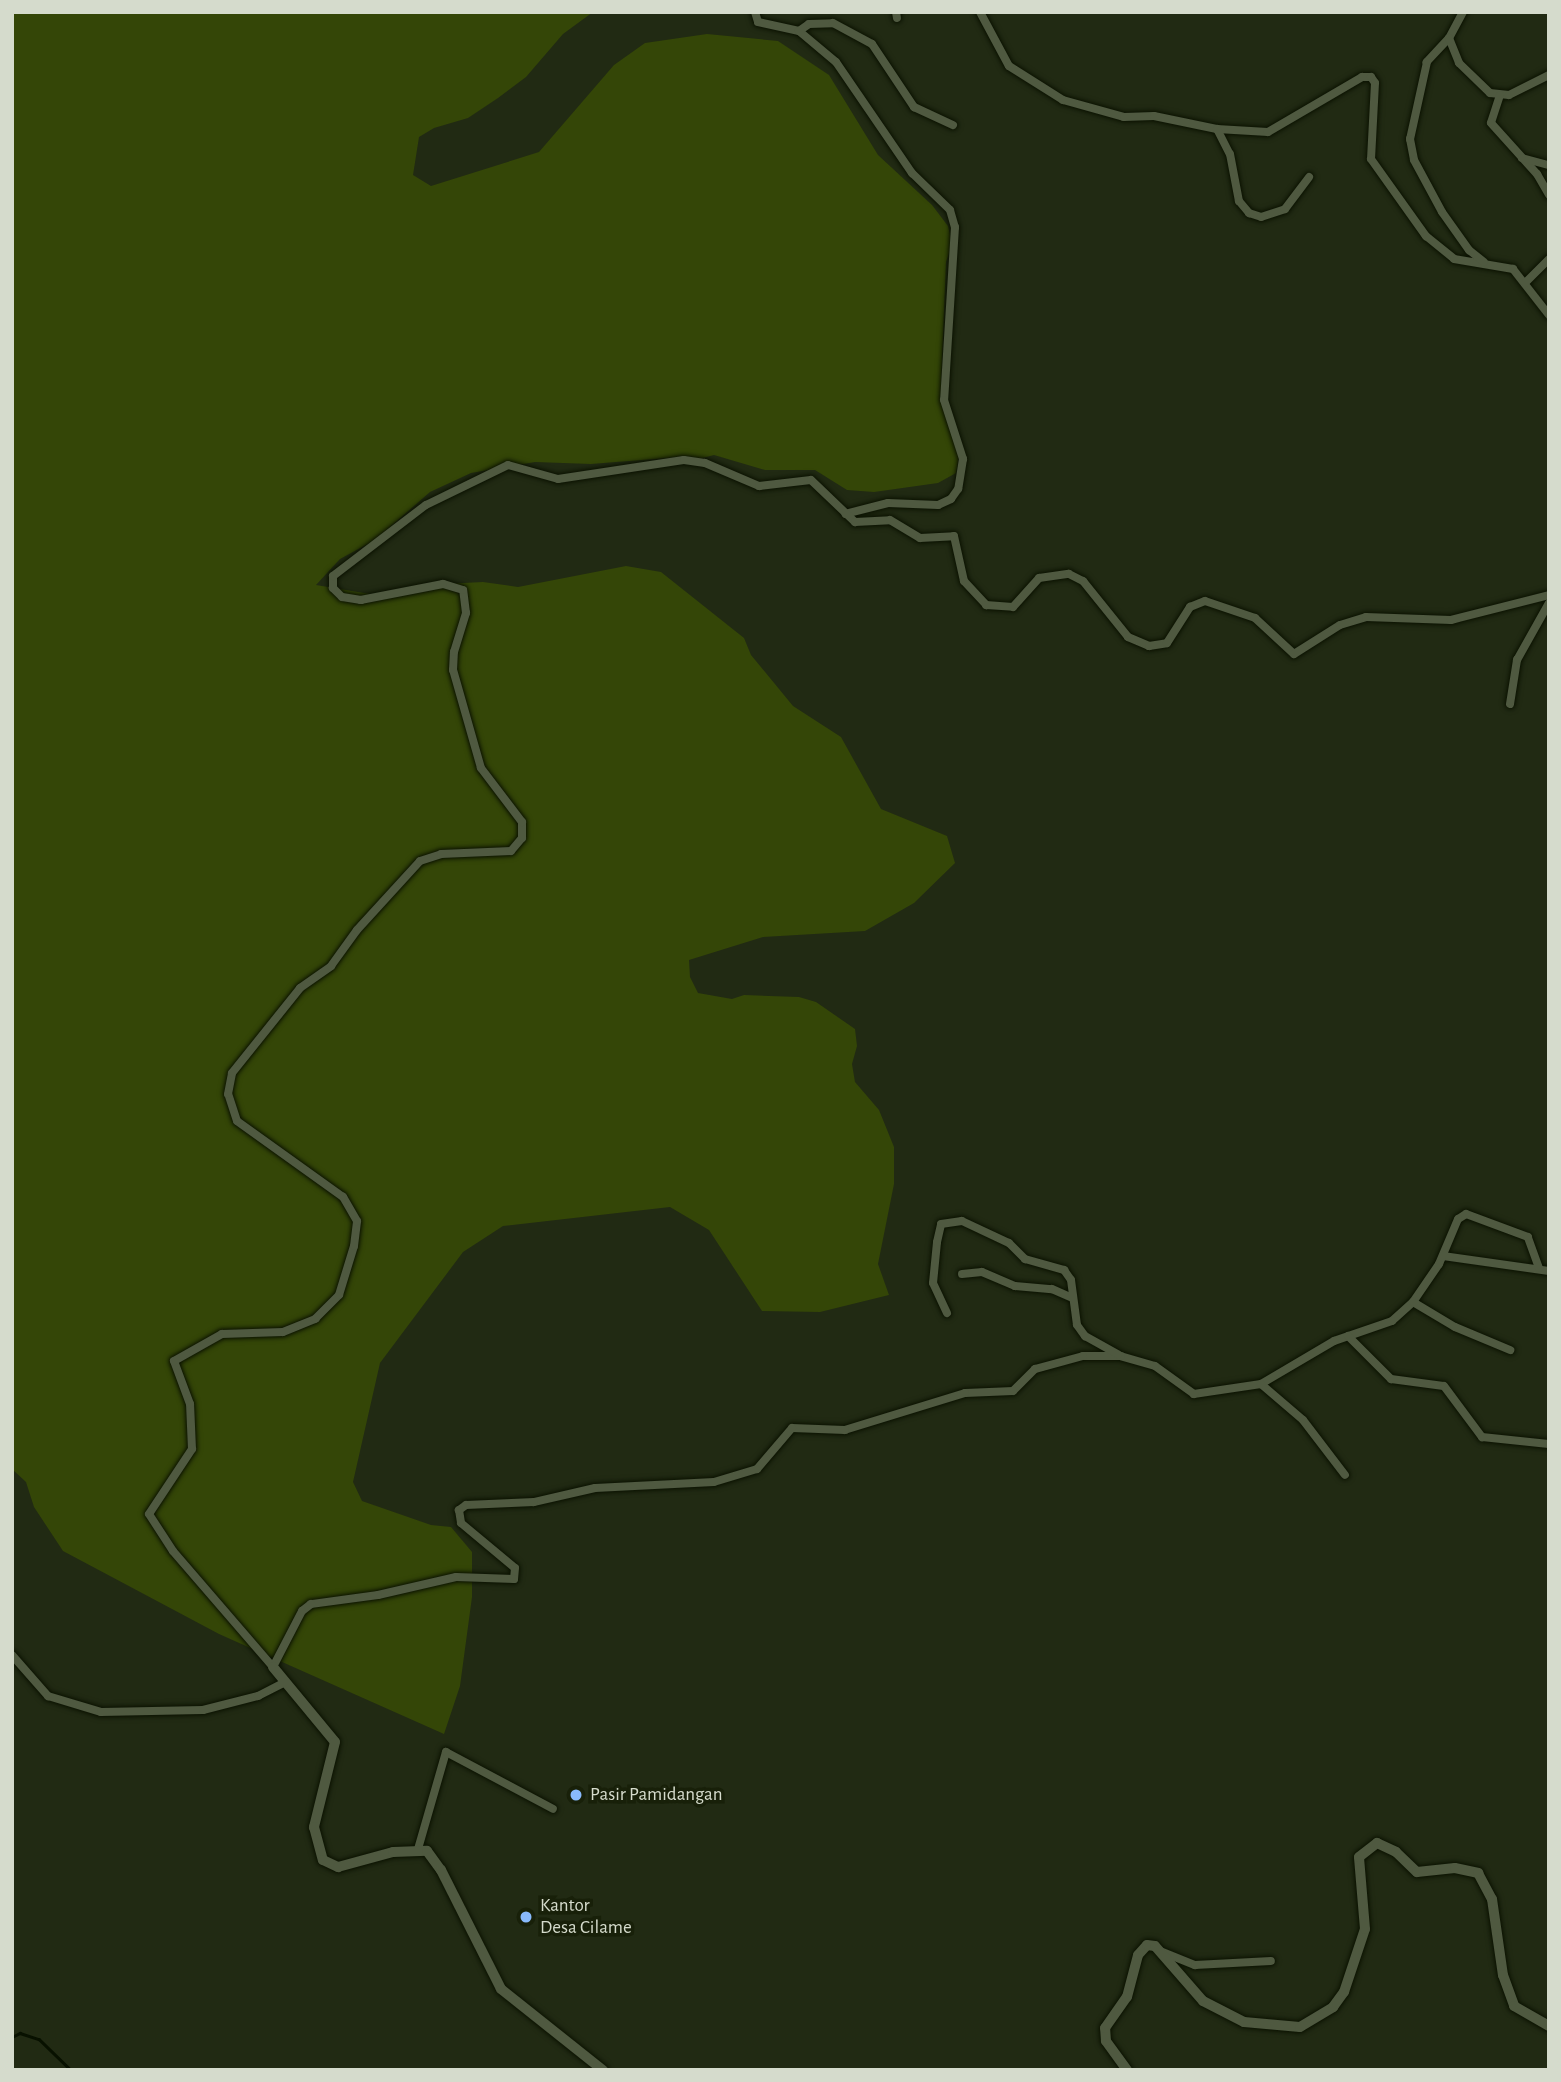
<!DOCTYPE html>
<style>
body{margin:0}
#map{position:relative;width:1561px;height:2082px;overflow:hidden;background:#212a13;font-family:"Alegreya Sans",sans-serif}
div>[style]{position:absolute}
.green>*{inset:0;background:#344607}
.stream>*{height:2.5px;margin:-1.25px;padding:0 1.25px;transform-origin:1.25px;border-radius:1.25px;background:#081100}
.roads{filter:drop-shadow(0 0 2px #0b1200) drop-shadow(0 0 2px #0b1200)}
.street>*{height:8px;margin:-4px;padding:0 4px;transform-origin:4px;border-radius:4px;background:#4f5940}
.secondary>*{height:10px;margin:-5px;padding:0 5px;transform-origin:5px;border-radius:5px;background:#4f5940}
.dots>*{width:19px;height:19px;translate:-50% -50%;box-sizing:border-box;border:4px solid #182009;border-radius:50%}
span{translate:-50% -50%;white-space:nowrap;text-align:center;line-height:1.15;-webkit-text-stroke:7px #182009;paint-order:stroke}
.poi-label{font-size:19px;color:#d5dbcc}
.left{translate:0 -50%;text-align:left}
.frame{position:absolute;inset:0;border:14px solid #d5dbcc;pointer-events:none}
</style>
<div id="map">
<div class="green">
<i style="clip-path:polygon(12px 12px,593px 12px,563px 34px,526px 77px,498px 98px,468px 118px,434px 128px,419px 137px,413px 175px,431px 186px,539px 152px,614px 65px,645px 43px,707px 34px,778px 41px,829px 75px,878px 155px,932px 205px,948px 226px,952px 244px,946px 262px,941px 385px,959px 456px,956px 473px,938px 483px,874px 492px,847px 490px,815px 470px,765px 470px,714px 455px,695px 460px,680px 457px,591px 464px,535px 462px,471px 473px,430px 492px,375px 540px,340px 559px,316px 585px,388px 597px,443px 584px,483px 582px,518px 587px,626px 566px,661px 572px,744px 638px,751px 655px,793px 706px,841px 737px,881px 809px,947px 836px,955px 863px,914px 903px,865px 931px,763px 937px,689px 960px,690px 977px,698px 993px,732px 999px,744px 995px,799px 997px,816px 1002px,855px 1029px,857px 1046px,852px 1064px,855px 1082px,879px 1110px,894px 1147px,894px 1184px,878px 1264px,889px 1295px,820px 1312px,762px 1311px,709px 1230px,670px 1207px,503px 1226px,463px 1252px,380px 1363px,353px 1482px,362px 1501px,431px 1525px,451px 1527px,472px 1552px,472px 1597px,460px 1686px,444px 1734px,219px 1634px,63px 1551px,34px 1507px,26px 1482px,12px 1469px)"></i>
</div>
<div class="stream">
<i style="left:12px;top:2037px;width:9px;rotate:-27deg"></i>
<i style="left:20px;top:2033px;width:20px;rotate:18deg"></i>
<i style="left:39px;top:2039px;width:45px;rotate:44.1deg"></i>
</div>
<div class="roads">
<div class="street">
<i style="left:755px;top:12px;width:10px;rotate:73deg"></i>
<i style="left:758px;top:22px;width:42px;rotate:12.4deg"></i>
<i style="left:799px;top:31px;width:48px;rotate:40deg"></i>
<i style="left:836px;top:62px;width:135px;rotate:55.6deg"></i>
<i style="left:912px;top:173px;width:53px;rotate:44.2deg"></i>
<i style="left:950px;top:210px;width:18px;rotate:74deg"></i>
<i style="left:955px;top:227px;width:173px;rotate:93.6deg"></i>
<i style="left:944px;top:400px;width:62px;rotate:72.1deg"></i>
<i style="left:963px;top:459px;width:30px;rotate:99deg"></i>
<i style="left:958px;top:489px;width:12px;rotate:125deg"></i>
<i style="left:951px;top:499px;width:14px;rotate:155deg"></i>
<i style="left:938px;top:505px;width:50px;rotate:-177.7deg"></i>
<i style="left:888px;top:503px;width:44px;rotate:165.7deg"></i>
<i style="left:896px;top:12px;width:6px;rotate:81deg"></i>
<i style="left:980px;top:12px;width:61px;rotate:61.8deg"></i>
<i style="left:1009px;top:66px;width:64px;rotate:32.2deg"></i>
<i style="left:1063px;top:100px;width:63px;rotate:15.6deg"></i>
<i style="left:1124px;top:117px;width:30px;rotate:-2deg"></i>
<i style="left:1154px;top:116px;width:64px;rotate:11.7deg"></i>
<i style="left:1217px;top:129px;width:51px;rotate:3.4deg"></i>
<i style="left:1268px;top:132px;width:109px;rotate:-30.3deg"></i>
<i style="left:1362px;top:77px;width:9px"></i>
<i style="left:1371px;top:77px;width:7px;rotate:56deg"></i>
<i style="left:1375px;top:83px;width:76px;rotate:93deg"></i>
<i style="left:1371px;top:159px;width:95px;rotate:54.5deg"></i>
<i style="left:1426px;top:236px;width:36px;rotate:39deg"></i>
<i style="left:1454px;top:259px;width:60px;rotate:9.6deg"></i>
<i style="left:1513px;top:269px;width:58px;rotate:52deg"></i>
<i style="left:1463px;top:12px;width:30px;rotate:118deg"></i>
<i style="left:1449px;top:38px;width:33px;rotate:133deg"></i>
<i style="left:1427px;top:62px;width:79px;rotate:102.4deg"></i>
<i style="left:1410px;top:139px;width:21px;rotate:79deg"></i>
<i style="left:1414px;top:160px;width:59px;rotate:61.7deg"></i>
<i style="left:1442px;top:212px;width:47px;rotate:54.6deg"></i>
<i style="left:1469px;top:250px;width:19px;rotate:39deg"></i>
<i style="left:799px;top:31px;width:12px;rotate:-35deg"></i>
<i style="left:809px;top:24px;width:24px;rotate:-2deg"></i>
<i style="left:833px;top:23px;width:44px;rotate:28.3deg"></i>
<i style="left:872px;top:44px;width:76px;rotate:56.3deg"></i>
<i style="left:914px;top:107px;width:43px;rotate:24.8deg"></i>
<i style="left:1449px;top:38px;width:27px;rotate:68deg"></i>
<i style="left:1459px;top:63px;width:43px;rotate:44.1deg"></i>
<i style="left:1490px;top:93px;width:19px;rotate:6deg"></i>
<i style="left:1509px;top:95px;width:45px;rotate:-26.6deg"></i>
<i style="left:1500px;top:95px;width:29px;rotate:108deg"></i>
<i style="left:1491px;top:123px;width:69px;rotate:48deg"></i>
<i style="left:1537px;top:174px;width:24px;rotate:60deg"></i>
<i style="left:1217px;top:129px;width:28px;rotate:63deg"></i>
<i style="left:1230px;top:154px;width:48px;rotate:79.2deg"></i>
<i style="left:1239px;top:201px;width:16px;rotate:50deg"></i>
<i style="left:1249px;top:213px;width:13px;rotate:18deg"></i>
<i style="left:1261px;top:217px;width:25px;rotate:-18deg"></i>
<i style="left:1285px;top:209px;width:40px;rotate:-53deg"></i>
<i style="left:1522px;top:158px;width:28px;rotate:15deg"></i>
<i style="left:1525px;top:283px;width:34px;rotate:-45deg"></i>
<i style="left:1510px;top:704px;width:45px;rotate:-81deg"></i>
<i style="left:1517px;top:660px;width:65px;rotate:-60.7deg"></i>
<i style="left:1443px;top:1256px;width:107px;rotate:8.1deg"></i>
<i style="left:1539px;top:1268px;width:33px;rotate:-110deg"></i>
<i style="left:1528px;top:1237px;width:66px;rotate:-159.6deg"></i>
<i style="left:1466px;top:1214px;width:9px;rotate:148deg"></i>
<i style="left:1458px;top:1219px;width:49px;rotate:112.9deg"></i>
<i style="left:1439px;top:1264px;width:46px;rotate:124.4deg"></i>
<i style="left:1413px;top:1302px;width:28px;rotate:138deg"></i>
<i style="left:1392px;top:1321px;width:61px;rotate:161deg"></i>
<i style="left:1334px;top:1341px;width:85px;rotate:149.5deg"></i>
<i style="left:1261px;top:1384px;width:68px;rotate:171.5deg"></i>
<i style="left:1194px;top:1394px;width:48px;rotate:-144.3deg"></i>
<i style="left:1155px;top:1366px;width:35px;rotate:-164deg"></i>
<i style="left:1121px;top:1356px;width:38px;rotate:180deg"></i>
<i style="left:1083px;top:1356px;width:50px;rotate:164.8deg"></i>
<i style="left:1035px;top:1369px;width:31px;rotate:135deg"></i>
<i style="left:1013px;top:1391px;width:48px;rotate:177.6deg"></i>
<i style="left:965px;top:1393px;width:126px;rotate:162.9deg"></i>
<i style="left:845px;top:1430px;width:53px;rotate:-177.8deg"></i>
<i style="left:792px;top:1428px;width:54px;rotate:130.5deg"></i>
<i style="left:757px;top:1469px;width:45px;rotate:163.2deg"></i>
<i style="left:714px;top:1482px;width:119px;rotate:177.1deg"></i>
<i style="left:595px;top:1488px;width:63px;rotate:167.1deg"></i>
<i style="left:534px;top:1502px;width:68px;rotate:177.5deg"></i>
<i style="left:466px;top:1505px;width:9px;rotate:144deg"></i>
<i style="left:459px;top:1510px;width:13px;rotate:81deg"></i>
<i style="left:461px;top:1523px;width:70px;rotate:39.8deg"></i>
<i style="left:515px;top:1568px;width:11px;rotate:95deg"></i>
<i style="left:514px;top:1579px;width:58px;rotate:-178deg"></i>
<i style="left:456px;top:1577px;width:80px;rotate:167deg"></i>
<i style="left:378px;top:1595px;width:68px;rotate:172.3deg"></i>
<i style="left:311px;top:1604px;width:11px;rotate:142deg"></i>
<i style="left:302px;top:1611px;width:63px;rotate:117.4deg"></i>
<i style="left:273px;top:1667px;width:153px;rotate:-130.8deg"></i>
<i style="left:173px;top:1551px;width:44px;rotate:-123deg"></i>
<i style="left:149px;top:1514px;width:78px;rotate:-56.5deg"></i>
<i style="left:192px;top:1449px;width:45px;rotate:-92.5deg"></i>
<i style="left:190px;top:1404px;width:46px;rotate:-110.4deg"></i>
<i style="left:174px;top:1361px;width:55px;rotate:-29.4deg"></i>
<i style="left:222px;top:1334px;width:61px;rotate:-1.9deg"></i>
<i style="left:283px;top:1332px;width:35px;rotate:-22deg"></i>
<i style="left:315px;top:1319px;width:34px;rotate:-45deg"></i>
<i style="left:339px;top:1295px;width:51px;rotate:-73deg"></i>
<i style="left:354px;top:1246px;width:25px;rotate:-83deg"></i>
<i style="left:357px;top:1221px;width:28px;rotate:-120deg"></i>
<i style="left:343px;top:1197px;width:130px;rotate:-144.4deg"></i>
<i style="left:237px;top:1121px;width:28px;rotate:-108deg"></i>
<i style="left:228px;top:1094px;width:21px;rotate:-79deg"></i>
<i style="left:232px;top:1073px;width:109px;rotate:-51.3deg"></i>
<i style="left:300px;top:988px;width:38px;rotate:-35deg"></i>
<i style="left:331px;top:966px;width:44px;rotate:-54.2deg"></i>
<i style="left:357px;top:930px;width:93px;rotate:-47.6deg"></i>
<i style="left:420px;top:861px;width:22px;rotate:-18deg"></i>
<i style="left:441px;top:854px;width:70px;rotate:-2.5deg"></i>
<i style="left:511px;top:851px;width:17px;rotate:-50deg"></i>
<i style="left:522px;top:838px;width:16px;rotate:-90deg"></i>
<i style="left:522px;top:822px;width:68px;rotate:-127.2deg"></i>
<i style="left:481px;top:768px;width:102px;rotate:-105.9deg"></i>
<i style="left:453px;top:670px;width:18px;rotate:-87deg"></i>
<i style="left:454px;top:652px;width:41px;rotate:-72.9deg"></i>
<i style="left:466px;top:613px;width:23px;rotate:-97deg"></i>
<i style="left:463px;top:590px;width:21px;rotate:-163deg"></i>
<i style="left:443px;top:584px;width:84px;rotate:169deg"></i>
<i style="left:361px;top:600px;width:19px;rotate:-171deg"></i>
<i style="left:342px;top:597px;width:13px;rotate:-135deg"></i>
<i style="left:333px;top:588px;width:12px;rotate:-90deg"></i>
<i style="left:333px;top:576px;width:117px;rotate:-37.4deg"></i>
<i style="left:426px;top:505px;width:91px;rotate:-26deg"></i>
<i style="left:508px;top:465px;width:52px;rotate:15.6deg"></i>
<i style="left:558px;top:479px;width:127px;rotate:-8.6deg"></i>
<i style="left:684px;top:460px;width:21px;rotate:8deg"></i>
<i style="left:705px;top:463px;width:59px;rotate:23.1deg"></i>
<i style="left:759px;top:486px;width:52px;rotate:-6.6deg"></i>
<i style="left:811px;top:480px;width:61px;rotate:43.7deg"></i>
<i style="left:855px;top:522px;width:35px;rotate:-3deg"></i>
<i style="left:890px;top:520px;width:35px;rotate:31deg"></i>
<i style="left:920px;top:538px;width:34px;rotate:-3deg"></i>
<i style="left:954px;top:536px;width:46px;rotate:77.5deg"></i>
<i style="left:964px;top:581px;width:33px;rotate:47deg"></i>
<i style="left:986px;top:605px;width:27px;rotate:4deg"></i>
<i style="left:1013px;top:607px;width:39px;rotate:-48deg"></i>
<i style="left:1039px;top:578px;width:30px;rotate:-8deg"></i>
<i style="left:1069px;top:574px;width:16px;rotate:27deg"></i>
<i style="left:1083px;top:581px;width:72px;rotate:51.2deg"></i>
<i style="left:1128px;top:637px;width:23px;rotate:23deg"></i>
<i style="left:1149px;top:646px;width:18px;rotate:-9deg"></i>
<i style="left:1167px;top:643px;width:43px;rotate:-57.4deg"></i>
<i style="left:1190px;top:607px;width:16px;rotate:-22deg"></i>
<i style="left:1205px;top:601px;width:53px;rotate:18.8deg"></i>
<i style="left:1255px;top:618px;width:53px;rotate:42.7deg"></i>
<i style="left:1294px;top:654px;width:54px;rotate:-32.2deg"></i>
<i style="left:1340px;top:625px;width:27px;rotate:-17deg"></i>
<i style="left:1366px;top:617px;width:85px;rotate:2deg"></i>
<i style="left:1451px;top:620px;width:101px;rotate:-14.3deg"></i>
<i style="left:962px;top:1274px;width:20px;rotate:-6deg"></i>
<i style="left:982px;top:1272px;width:36px;rotate:23deg"></i>
<i style="left:1015px;top:1286px;width:37px;rotate:5deg"></i>
<i style="left:1052px;top:1289px;width:22px;rotate:24deg"></i>
<i style="left:1413px;top:1302px;width:49px;rotate:30.8deg"></i>
<i style="left:1455px;top:1327px;width:60px;rotate:22.7deg"></i>
<i style="left:947px;top:1313px;width:33px;rotate:-115deg"></i>
<i style="left:933px;top:1283px;width:41px;rotate:-84.4deg"></i>
<i style="left:937px;top:1242px;width:18px;rotate:-77deg"></i>
<i style="left:941px;top:1224px;width:21px;rotate:-8deg"></i>
<i style="left:962px;top:1221px;width:52px;rotate:25.1deg"></i>
<i style="left:1009px;top:1243px;width:23px;rotate:45deg"></i>
<i style="left:1025px;top:1259px;width:41px;rotate:15.8deg"></i>
<i style="left:1064px;top:1270px;width:12px;rotate:55deg"></i>
<i style="left:1071px;top:1280px;width:45px;rotate:82.4deg"></i>
<i style="left:1077px;top:1325px;width:14px;rotate:54deg"></i>
<i style="left:1085px;top:1336px;width:38px;rotate:29deg"></i>
<i style="left:1348px;top:1336px;width:61px;rotate:45deg"></i>
<i style="left:1391px;top:1379px;width:53px;rotate:7.5deg"></i>
<i style="left:1444px;top:1386px;width:64px;rotate:53.3deg"></i>
<i style="left:1482px;top:1437px;width:67px;rotate:6deg"></i>
<i style="left:1261px;top:1384px;width:55px;rotate:40.6deg"></i>
<i style="left:1303px;top:1420px;width:69px;rotate:52.6deg"></i>
<i style="left:12px;top:1655px;width:55px;rotate:48.7deg"></i>
<i style="left:48px;top:1696px;width:55px;rotate:16.8deg"></i>
<i style="left:101px;top:1712px;width:102px;rotate:-1.1deg"></i>
<i style="left:203px;top:1710px;width:57px;rotate:-14.3deg"></i>
<i style="left:258px;top:1696px;width:31px;rotate:-27deg"></i>
<i style="left:418px;top:1849px;width:101px;rotate:-73.9deg"></i>
<i style="left:446px;top:1752px;width:121px;rotate:28deg"></i>
<i style="left:1160px;top:1951px;width:38px;rotate:22deg"></i>
<i style="left:1195px;top:1965px;width:76px;rotate:-3deg"></i>
</div>
<div class="secondary">
<i style="left:273px;top:1667px;width:97px;rotate:50.4deg"></i>
<i style="left:335px;top:1742px;width:88px;rotate:103.9deg"></i>
<i style="left:314px;top:1827px;width:34px;rotate:75deg"></i>
<i style="left:323px;top:1860px;width:17px;rotate:25deg"></i>
<i style="left:338px;top:1867px;width:57px;rotate:-15.3deg"></i>
<i style="left:393px;top:1852px;width:34px;rotate:-2deg"></i>
<i style="left:427px;top:1851px;width:24px;rotate:54deg"></i>
<i style="left:441px;top:1870px;width:133px;rotate:63.2deg"></i>
<i style="left:501px;top:1989px;width:130px;rotate:38.5deg"></i>
<i style="left:1127px;top:2070px;width:36px;rotate:-126deg"></i>
<i style="left:1106px;top:2041px;width:13px;rotate:-94deg"></i>
<i style="left:1105px;top:2028px;width:38px;rotate:-55deg"></i>
<i style="left:1127px;top:1997px;width:43px;rotate:-75.3deg"></i>
<i style="left:1138px;top:1955px;width:13px;rotate:-48deg"></i>
<i style="left:1147px;top:1945px;width:8px;rotate:7deg"></i>
<i style="left:1155px;top:1946px;width:73px;rotate:48.9deg"></i>
<i style="left:1203px;top:2001px;width:46px;rotate:27.1deg"></i>
<i style="left:1244px;top:2022px;width:56px;rotate:5.1deg"></i>
<i style="left:1300px;top:2027px;width:39px;rotate:-31deg"></i>
<i style="left:1333px;top:2007px;width:19px;rotate:-54deg"></i>
<i style="left:1344px;top:1992px;width:66px;rotate:-71.6deg"></i>
<i style="left:1365px;top:1929px;width:72px;rotate:-94.8deg"></i>
<i style="left:1359px;top:1857px;width:23px;rotate:-38deg"></i>
<i style="left:1377px;top:1843px;width:21px;rotate:25deg"></i>
<i style="left:1396px;top:1852px;width:29px;rotate:44deg"></i>
<i style="left:1417px;top:1872px;width:38px;rotate:-6deg"></i>
<i style="left:1455px;top:1868px;width:24px;rotate:12deg"></i>
<i style="left:1478px;top:1873px;width:30px;rotate:62deg"></i>
<i style="left:1492px;top:1899px;width:77px;rotate:81.8deg"></i>
<i style="left:1503px;top:1975px;width:33px;rotate:70deg"></i>
<i style="left:1514px;top:2006px;width:40px;rotate:29.7deg"></i>
</div>
</div>
<div class="dots">
<i style="left:576px;top:1795px;background:#89bafc"></i>
<i style="left:526px;top:1917px;background:#89bafc"></i>
</div>
<div class="poi-label">
<span class="left" style="left:590px;top:1795px">Pasir Pamidangan</span>
<span class="left" style="left:540px;top:1917px">Kantor<br>Desa Cilame</span>
</div>
<div class="frame"></div>
</div>
